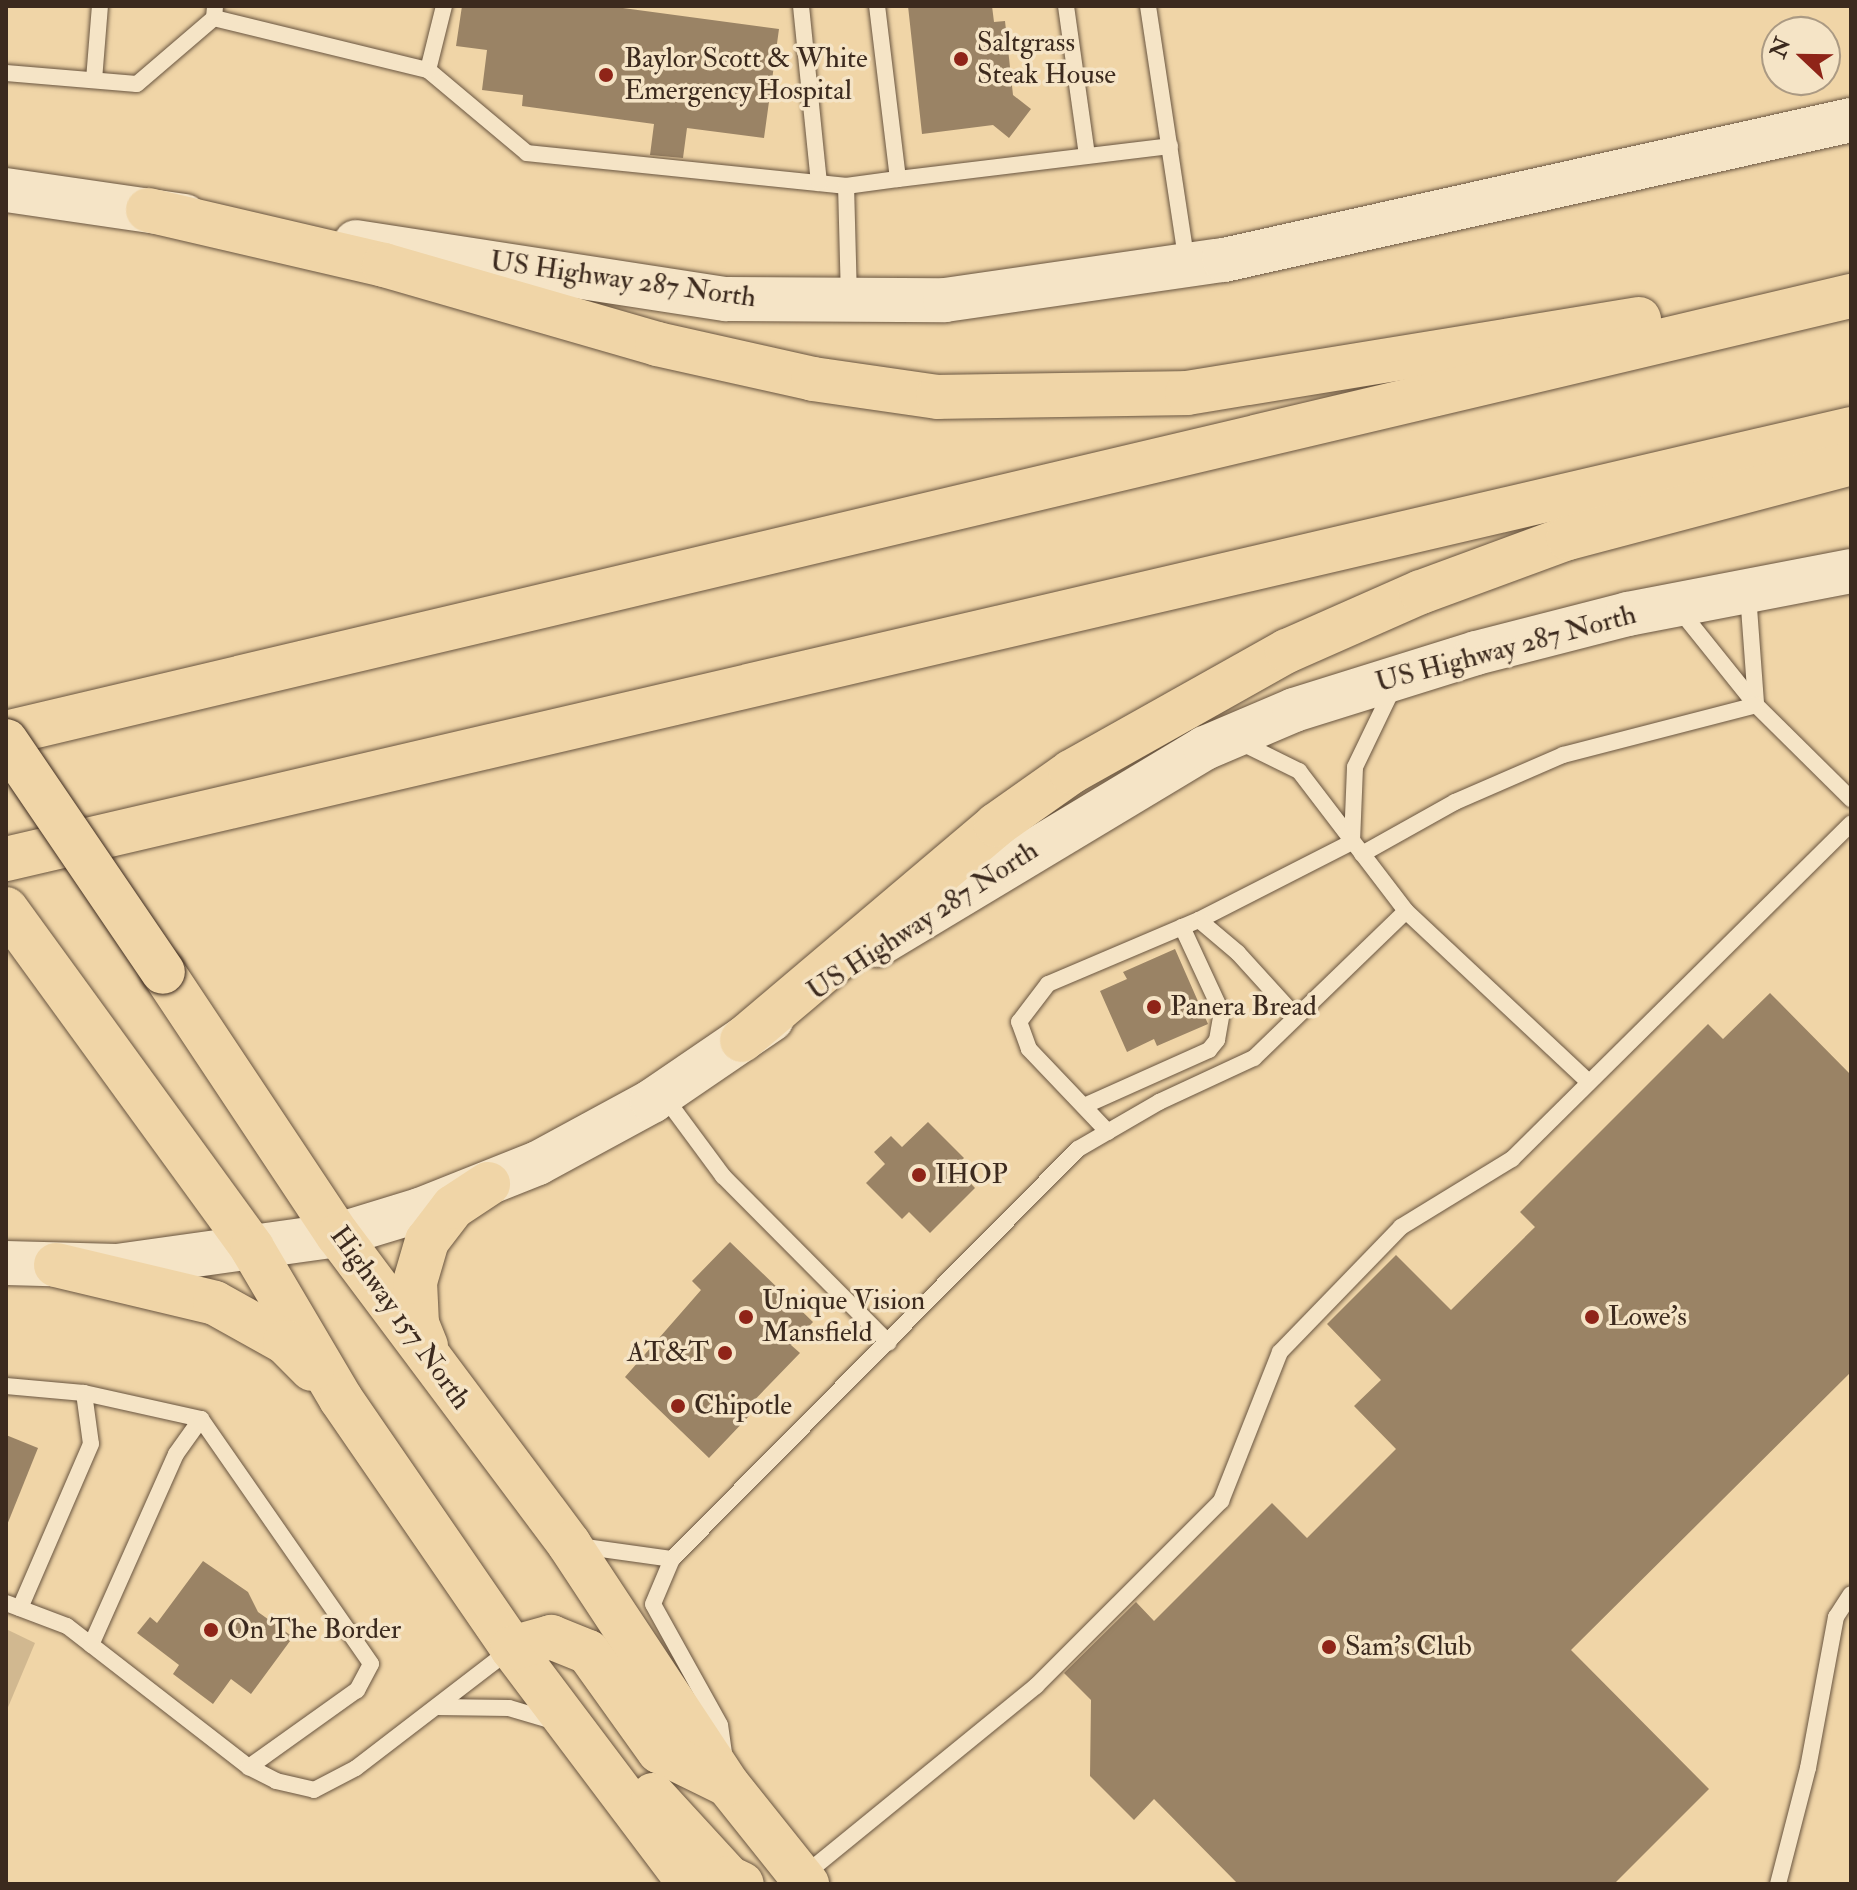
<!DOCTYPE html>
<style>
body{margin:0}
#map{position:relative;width:1857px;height:1890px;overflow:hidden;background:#f0d5a7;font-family:"IM FELL Double Pica",serif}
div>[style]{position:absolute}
.green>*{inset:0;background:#d1b890}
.building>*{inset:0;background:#9a8365}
.roads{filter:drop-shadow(0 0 2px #695540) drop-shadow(0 0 2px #695540)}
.service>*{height:16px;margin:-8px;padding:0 8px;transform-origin:8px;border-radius:8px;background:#f5e4c6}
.secondary>*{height:44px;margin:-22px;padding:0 22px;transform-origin:22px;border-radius:22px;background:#f5e4c6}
.primary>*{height:44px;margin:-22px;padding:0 22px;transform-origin:22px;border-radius:22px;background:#f0d5a7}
.motorway>*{height:44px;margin:-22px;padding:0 22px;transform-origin:22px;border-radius:22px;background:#f0d5a7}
.bridges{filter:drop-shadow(0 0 2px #3c2a1e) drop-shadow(0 0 2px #3c2a1e)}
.primary-bridge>*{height:44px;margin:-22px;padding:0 22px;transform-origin:22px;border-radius:22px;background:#f0d5a7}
.dots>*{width:22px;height:22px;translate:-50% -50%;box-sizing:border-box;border:4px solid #f5e4c6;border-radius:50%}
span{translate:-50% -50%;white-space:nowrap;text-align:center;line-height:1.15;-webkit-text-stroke:7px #f5e4c6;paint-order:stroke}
.poi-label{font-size:28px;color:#3c2a1e}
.left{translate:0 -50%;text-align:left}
.right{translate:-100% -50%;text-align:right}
.street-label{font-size:28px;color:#3c2a1e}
.frame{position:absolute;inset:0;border:8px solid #3c2a1e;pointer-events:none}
.north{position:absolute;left:1761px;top:16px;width:80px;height:80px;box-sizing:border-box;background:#f5e4c6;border:2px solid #ab9a83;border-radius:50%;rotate:292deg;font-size:22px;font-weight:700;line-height:32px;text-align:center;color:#3c2a1e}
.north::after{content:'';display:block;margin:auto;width:28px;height:36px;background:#8f2418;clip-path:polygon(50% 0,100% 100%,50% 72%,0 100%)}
</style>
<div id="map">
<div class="green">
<i style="clip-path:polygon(6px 1629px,35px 1643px,6px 1712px)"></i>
</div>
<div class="building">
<i style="clip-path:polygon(462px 6px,608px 6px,779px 29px,764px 138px,687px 128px,683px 158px,650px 155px,654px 124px,522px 106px,523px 95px,482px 90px,487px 50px,456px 46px)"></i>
<i style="clip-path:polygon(908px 6px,992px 6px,994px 22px,1005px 21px,1013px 95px,1031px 109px,1009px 138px,993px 125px,922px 134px)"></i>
<i style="clip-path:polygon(1175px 949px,1208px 1024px,1157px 1046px,1154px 1039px,1127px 1052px,1100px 991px,1127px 979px,1123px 972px)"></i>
<i style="clip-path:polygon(1770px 993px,1851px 1075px,1851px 1372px,1571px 1650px,1709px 1789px,1614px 1884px,1238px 1884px,1154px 1799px,1134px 1820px,1090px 1776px,1091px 1700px,1064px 1673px,1136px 1602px,1154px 1621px,1272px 1503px,1307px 1538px,1396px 1449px,1354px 1406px,1381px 1380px,1327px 1324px,1396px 1255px,1451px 1310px,1535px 1227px,1520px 1212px,1708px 1024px,1723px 1039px)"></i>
<i style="clip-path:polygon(928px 1122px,964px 1158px,955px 1167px,975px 1188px,930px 1233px,909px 1212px,902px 1219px,866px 1183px,885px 1164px,874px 1152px,891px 1136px,902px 1147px)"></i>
<i style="clip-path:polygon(730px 1242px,813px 1322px,791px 1345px,800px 1353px,744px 1411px,749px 1416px,709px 1458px,625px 1377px,701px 1290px,692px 1281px)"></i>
<i style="clip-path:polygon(6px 1435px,38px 1448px,7px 1525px,6px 1524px)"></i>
<i style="clip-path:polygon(203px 1561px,248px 1592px,258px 1612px,293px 1637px,251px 1694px,231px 1679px,213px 1704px,173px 1674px,179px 1665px,137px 1633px,150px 1617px,157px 1623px)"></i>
</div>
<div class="roads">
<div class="service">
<i style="left:444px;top:6px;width:66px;rotate:104deg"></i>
<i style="left:428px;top:70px;width:129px;rotate:40deg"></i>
<i style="left:527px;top:153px;width:321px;rotate:5.9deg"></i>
<i style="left:801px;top:6px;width:178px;rotate:84.2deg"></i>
<i style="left:1066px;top:6px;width:151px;rotate:82deg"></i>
<i style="left:1148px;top:6px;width:261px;rotate:81.4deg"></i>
<i style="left:214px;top:18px;width:220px;rotate:13.7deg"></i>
<i style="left:6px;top:73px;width:131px;rotate:4.8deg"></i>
<i style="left:137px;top:84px;width:101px;rotate:-40.6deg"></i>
<i style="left:214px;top:18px;width:12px;rotate:-85deg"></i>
<i style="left:94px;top:80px;width:74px;rotate:-85.4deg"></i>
<i style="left:898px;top:179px;width:274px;rotate:-6.9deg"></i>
<i style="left:849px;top:299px;width:113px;rotate:-91.5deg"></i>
<i style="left:846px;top:186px;width:52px;rotate:-7.7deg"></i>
<i style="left:898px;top:179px;width:174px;rotate:-96.9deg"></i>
<i style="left:1748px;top:594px;width:109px;rotate:85.8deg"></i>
<i style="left:1678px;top:608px;width:124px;rotate:51.2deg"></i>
<i style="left:1756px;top:705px;width:134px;rotate:44.7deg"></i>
<i style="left:1238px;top:741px;width:68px;rotate:26.2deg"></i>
<i style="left:1299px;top:771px;width:176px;rotate:52.6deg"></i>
<i style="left:1406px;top:911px;width:250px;rotate:43.1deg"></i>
<i style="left:1352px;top:842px;width:75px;rotate:-87.7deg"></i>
<i style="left:1355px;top:767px;width:92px;rotate:-64.3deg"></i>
<i style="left:1362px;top:854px;width:107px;rotate:-29.2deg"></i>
<i style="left:1455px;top:802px;width:118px;rotate:-23.5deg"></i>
<i style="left:1563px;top:755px;width:199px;rotate:-14.5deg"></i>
<i style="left:1199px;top:920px;width:172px;rotate:-27deg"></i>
<i style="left:663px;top:1095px;width:101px;rotate:53.5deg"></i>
<i style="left:723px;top:1176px;width:235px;rotate:45.2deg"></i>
<i style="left:1084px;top:1106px;width:137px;rotate:-24.1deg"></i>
<i style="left:1209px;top:1050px;width:13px;rotate:-51deg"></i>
<i style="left:1217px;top:1040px;width:27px;rotate:-80deg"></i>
<i style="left:1222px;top:1013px;width:95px;rotate:-114.9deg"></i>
<i style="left:1108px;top:1132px;width:115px;rotate:-133.6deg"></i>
<i style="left:1029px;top:1049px;width:29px;rotate:-110deg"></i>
<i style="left:1019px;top:1022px;width:48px;rotate:-52.7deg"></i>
<i style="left:1048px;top:984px;width:164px;rotate:-23deg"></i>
<i style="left:1199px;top:920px;width:51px;rotate:40.2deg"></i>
<i style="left:1238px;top:953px;width:86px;rotate:47.8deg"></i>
<i style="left:6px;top:1386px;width:78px;rotate:5.1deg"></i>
<i style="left:84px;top:1393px;width:51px;rotate:82.2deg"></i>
<i style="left:91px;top:1444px;width:179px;rotate:113.4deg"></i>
<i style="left:84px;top:1393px;width:120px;rotate:12.5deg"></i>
<i style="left:579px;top:1546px;width:94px;rotate:8deg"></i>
<i style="left:6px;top:1603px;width:65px;rotate:20.7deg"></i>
<i style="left:67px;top:1626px;width:230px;rotate:37.8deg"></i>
<i style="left:249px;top:1767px;width:30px;rotate:27deg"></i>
<i style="left:276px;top:1781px;width:39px;rotate:13deg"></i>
<i style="left:314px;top:1790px;width:47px;rotate:-27.6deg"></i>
<i style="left:356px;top:1768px;width:194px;rotate:-37.5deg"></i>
<i style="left:91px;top:1645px;width:209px;rotate:-66deg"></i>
<i style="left:176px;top:1454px;width:43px;rotate:-54.5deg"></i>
<i style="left:201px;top:1419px;width:298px;rotate:55.2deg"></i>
<i style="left:371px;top:1664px;width:30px;rotate:118deg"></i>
<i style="left:357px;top:1690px;width:133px;rotate:144.5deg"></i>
<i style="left:437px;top:1707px;width:72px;rotate:0.8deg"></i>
<i style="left:509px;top:1708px;width:46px;rotate:16.5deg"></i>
<i style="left:724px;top:1753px;width:28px;rotate:-98deg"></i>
<i style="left:720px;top:1725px;width:138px;rotate:-119deg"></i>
<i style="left:653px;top:1604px;width:49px;rotate:-67.1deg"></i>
<i style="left:672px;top:1559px;width:577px;rotate:-45.28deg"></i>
<i style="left:1078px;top:1149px;width:94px;rotate:-30.1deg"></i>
<i style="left:1159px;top:1102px;width:105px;rotate:-24.9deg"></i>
<i style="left:1254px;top:1058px;width:211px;rotate:-44deg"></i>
<i style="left:803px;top:1876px;width:301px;rotate:-39.2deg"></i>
<i style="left:1036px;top:1686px;width:262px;rotate:-45deg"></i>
<i style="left:1221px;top:1501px;width:160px;rotate:-68.4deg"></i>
<i style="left:1280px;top:1352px;width:174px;rotate:-45.9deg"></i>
<i style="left:1401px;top:1227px;width:130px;rotate:-31.5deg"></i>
<i style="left:1512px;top:1159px;width:477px;rotate:-44.7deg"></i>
<i style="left:1778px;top:1884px;width:120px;rotate:-75.5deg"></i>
<i style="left:1808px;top:1768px;width:154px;rotate:-79.5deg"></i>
<i style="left:1836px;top:1617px;width:27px;rotate:-57deg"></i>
</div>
<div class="secondary">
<i style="left:6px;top:190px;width:181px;rotate:8.3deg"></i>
<i style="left:356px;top:242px;width:374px;rotate:8.8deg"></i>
<i style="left:726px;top:299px;width:219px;rotate:0.3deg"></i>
<i style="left:945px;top:300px;width:282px;rotate:-8.2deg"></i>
<i style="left:1224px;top:260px;width:642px;rotate:-12.59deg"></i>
<i style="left:877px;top:945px;width:383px;rotate:-31deg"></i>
<i style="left:1205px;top:748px;width:97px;rotate:-23.1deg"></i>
<i style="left:1294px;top:710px;width:191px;rotate:-17.4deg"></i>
<i style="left:1476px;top:653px;width:157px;rotate:-14.4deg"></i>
<i style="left:1628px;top:614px;width:227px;rotate:-10.9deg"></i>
<i style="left:6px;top:1263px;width:111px;rotate:1.5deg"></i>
<i style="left:117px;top:1266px;width:223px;rotate:-8deg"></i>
<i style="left:338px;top:1235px;width:86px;rotate:-17deg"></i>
<i style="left:420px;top:1210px;width:127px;rotate:-21.7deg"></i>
<i style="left:538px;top:1163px;width:130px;rotate:-28.5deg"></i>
<i style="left:652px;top:1101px;width:145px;rotate:-34.3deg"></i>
</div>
<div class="primary">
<i style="left:6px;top:909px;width:419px;rotate:54deg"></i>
<i style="left:252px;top:1248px;width:175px;rotate:59.5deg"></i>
<i style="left:341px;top:1399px;width:302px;rotate:55.5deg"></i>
<i style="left:512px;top:1648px;width:296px;rotate:53deg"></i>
<i style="left:163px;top:972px;width:316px;rotate:56.4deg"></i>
<i style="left:338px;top:1235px;width:386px;rotate:53.2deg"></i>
<i style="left:569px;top:1544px;width:289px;rotate:56.6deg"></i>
<i style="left:728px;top:1785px;width:127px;rotate:51.4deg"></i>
<i style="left:56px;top:1265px;width:163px;rotate:13.4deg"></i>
<i style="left:215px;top:1303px;width:80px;rotate:29.1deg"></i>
<i style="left:285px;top:1342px;width:38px;rotate:45deg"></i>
<i style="left:426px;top:1346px;width:24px;rotate:-112deg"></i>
<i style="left:417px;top:1324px;width:42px;rotate:-92.7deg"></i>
<i style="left:415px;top:1282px;width:43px;rotate:-73.7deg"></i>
<i style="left:427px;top:1241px;width:43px;rotate:-52.6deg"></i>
<i style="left:453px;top:1207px;width:42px;rotate:-33.3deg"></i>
<i style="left:512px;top:1648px;width:41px;rotate:-15.8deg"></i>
<i style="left:551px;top:1637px;width:40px;rotate:22deg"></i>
<i style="left:588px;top:1652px;width:122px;rotate:54.4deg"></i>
<i style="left:659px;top:1751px;width:75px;rotate:26.2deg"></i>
<i style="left:653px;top:1795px;width:113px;rotate:47.5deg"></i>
<i style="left:729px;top:1878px;width:14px;rotate:25deg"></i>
</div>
<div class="motorway">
<i style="left:148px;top:210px;width:242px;rotate:13.1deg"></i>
<i style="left:384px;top:265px;width:284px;rotate:16.1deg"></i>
<i style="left:657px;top:344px;width:160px;rotate:12.6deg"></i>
<i style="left:813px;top:379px;width:126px;rotate:8.2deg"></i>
<i style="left:938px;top:397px;width:249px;rotate:-0.9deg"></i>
<i style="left:1187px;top:393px;width:458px;rotate:-9.3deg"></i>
<i style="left:6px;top:733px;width:1896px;rotate:-13.33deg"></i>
<i style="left:6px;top:859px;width:1894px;rotate:-13.12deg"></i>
<i style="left:742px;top:1040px;width:333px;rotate:-40.2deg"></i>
<i style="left:996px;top:825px;width:92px;rotate:-35.2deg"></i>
<i style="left:1071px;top:772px;width:248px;rotate:-29.3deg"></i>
<i style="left:1287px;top:651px;width:146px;rotate:-23.8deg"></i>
<i style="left:1421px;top:592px;width:157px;rotate:-20.2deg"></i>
<i style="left:1568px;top:538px;width:293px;rotate:-14.8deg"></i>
</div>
</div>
<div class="bridges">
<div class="primary-bridge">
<i style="left:6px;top:741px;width:279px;rotate:55.8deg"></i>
</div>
</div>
<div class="dots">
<i style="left:961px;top:59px;background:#8f2418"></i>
<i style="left:606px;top:75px;background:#8f2418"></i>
<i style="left:1154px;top:1007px;background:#8f2418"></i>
<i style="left:919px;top:1175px;background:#8f2418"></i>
<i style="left:746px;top:1317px;background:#8f2418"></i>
<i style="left:1592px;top:1317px;background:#8f2418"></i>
<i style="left:725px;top:1353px;background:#8f2418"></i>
<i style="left:678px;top:1406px;background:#8f2418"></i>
<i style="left:211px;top:1630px;background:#8f2418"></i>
<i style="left:1329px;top:1647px;background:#8f2418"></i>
</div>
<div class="poi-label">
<span class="left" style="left:977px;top:59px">Saltgrass<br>Steak House</span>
<span class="left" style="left:624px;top:75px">Baylor Scott &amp; White<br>Emergency Hospital</span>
<span class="left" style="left:1170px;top:1007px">Panera Bread</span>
<span class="left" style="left:935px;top:1175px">IHOP</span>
<span class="left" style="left:762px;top:1317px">Unique Vision<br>Mansfield</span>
<span class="left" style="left:1608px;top:1317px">Lowe's</span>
<span class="right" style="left:709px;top:1353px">AT&amp;T</span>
<span class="left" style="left:694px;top:1406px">Chipotle</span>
<span class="left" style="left:227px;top:1630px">On The Border</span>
<span class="left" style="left:1345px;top:1647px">Sam's Club</span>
</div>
<div class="street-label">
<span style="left:623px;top:280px;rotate:8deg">US Highway 287 North</span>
<span style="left:1506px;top:649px;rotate:-15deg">US Highway 287 North</span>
<span style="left:923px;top:921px;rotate:-33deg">US Highway 287 North</span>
<span style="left:400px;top:1318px;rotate:54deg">Highway 157 North</span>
</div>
<div class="frame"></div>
<div class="north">N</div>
</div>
